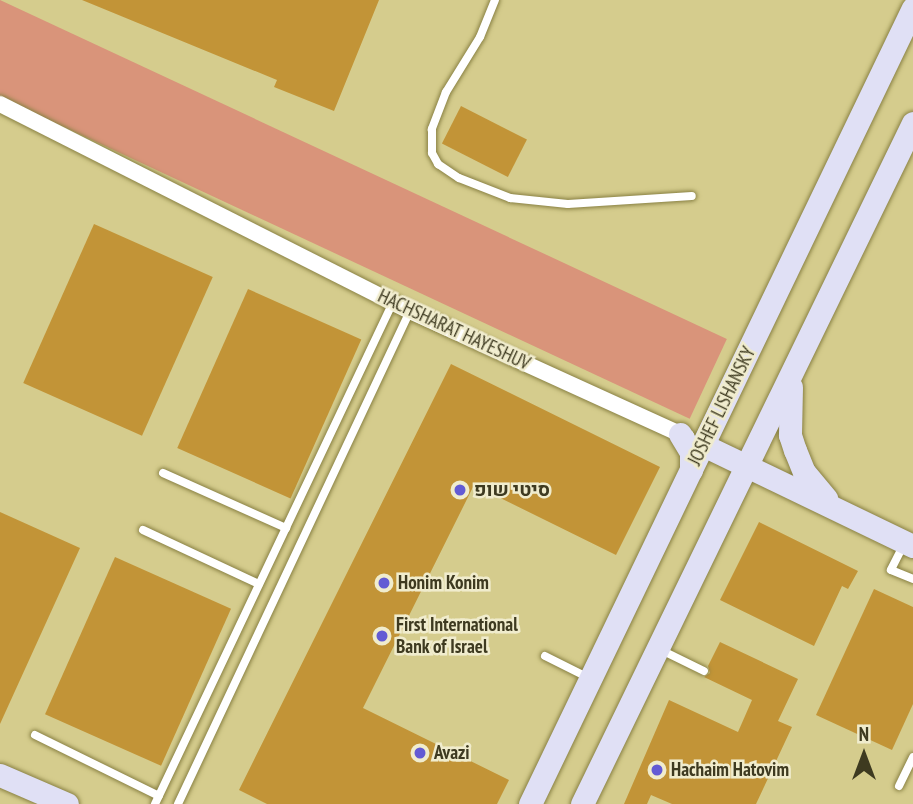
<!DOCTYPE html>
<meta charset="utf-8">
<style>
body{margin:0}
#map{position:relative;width:913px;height:804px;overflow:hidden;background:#d5cc8d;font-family:"PT Sans Narrow",Heebo,sans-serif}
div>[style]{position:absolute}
.green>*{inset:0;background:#d9947a;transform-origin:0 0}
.building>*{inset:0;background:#c29437;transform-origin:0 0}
.roads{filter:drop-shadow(0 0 2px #898143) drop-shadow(0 0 2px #898143)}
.lane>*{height:8px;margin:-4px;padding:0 4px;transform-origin:4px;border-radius:4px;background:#fff}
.street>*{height:16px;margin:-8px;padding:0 8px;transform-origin:8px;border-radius:8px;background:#fff}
.secondary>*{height:23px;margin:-11.5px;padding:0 11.5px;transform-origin:11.5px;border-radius:11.5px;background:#e0e0f5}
.dots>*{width:19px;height:19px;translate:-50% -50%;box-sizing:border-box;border:4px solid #f0eccd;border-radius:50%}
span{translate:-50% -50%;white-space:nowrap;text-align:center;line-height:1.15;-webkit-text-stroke:5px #f0eccd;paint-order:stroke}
.street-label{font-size:19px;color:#3e3a20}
.poi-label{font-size:19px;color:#3e3a20;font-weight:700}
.left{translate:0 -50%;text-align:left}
.north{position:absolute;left:829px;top:720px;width:70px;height:70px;-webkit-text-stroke:5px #f0eccd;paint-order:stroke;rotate:0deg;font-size:19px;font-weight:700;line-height:28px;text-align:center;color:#3e3a20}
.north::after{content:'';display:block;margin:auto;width:24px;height:32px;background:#3e3a20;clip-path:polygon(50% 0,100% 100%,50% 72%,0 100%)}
</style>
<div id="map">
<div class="green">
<i style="left:0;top:0;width:802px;height:88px;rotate:25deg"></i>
</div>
<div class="building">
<i style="clip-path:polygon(82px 0,379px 0,334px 111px,274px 87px,277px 80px)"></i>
<i style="left:461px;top:106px;width:74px;height:42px;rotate:27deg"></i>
<i style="left:94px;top:224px;width:130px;height:174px;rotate:24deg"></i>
<i style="left:248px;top:289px;width:124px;height:174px;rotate:24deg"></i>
<i style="clip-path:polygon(451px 364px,660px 467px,616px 555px,474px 485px,363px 708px,509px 780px,497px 804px,267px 804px,239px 790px)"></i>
<i style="clip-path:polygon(0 512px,80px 548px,0 724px)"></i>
<i style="clip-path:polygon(759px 522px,858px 571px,848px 589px,842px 586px,814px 646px,720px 600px)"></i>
<i style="left:115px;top:557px;width:127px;height:172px;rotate:24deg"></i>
<i style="clip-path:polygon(874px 589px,913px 607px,913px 704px,892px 750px,816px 715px)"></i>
<i style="clip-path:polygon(720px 642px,798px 679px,778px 721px,792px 727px,756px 804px,672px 804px,651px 795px,647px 804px,624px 804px,669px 700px,738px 732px,752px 700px,704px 677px,710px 673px,708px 666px)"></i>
</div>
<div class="roads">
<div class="lane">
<i style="left:495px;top:0;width:40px;rotate:112deg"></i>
<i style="left:480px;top:37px;width:65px;rotate:121.7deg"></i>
<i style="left:446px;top:92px;width:40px;rotate:111deg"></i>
<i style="left:432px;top:129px;width:24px;rotate:90deg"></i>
<i style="left:432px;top:153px;width:13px;rotate:61deg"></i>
<i style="left:438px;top:164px;width:25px;rotate:34deg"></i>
<i style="left:459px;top:178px;width:55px;rotate:21.4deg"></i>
<i style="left:510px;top:198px;width:58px;rotate:5.9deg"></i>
<i style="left:568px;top:204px;width:124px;rotate:-3.7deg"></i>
<i style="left:163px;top:473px;width:135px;rotate:24.1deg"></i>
<i style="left:143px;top:530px;width:128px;rotate:25deg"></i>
<i style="left:904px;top:544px;width:29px;rotate:117deg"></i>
<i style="left:891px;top:570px;width:24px;rotate:22deg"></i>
<i style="left:659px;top:649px;width:50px;rotate:26.1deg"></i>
<i style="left:545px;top:656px;width:47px;rotate:26.6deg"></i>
<i style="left:35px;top:735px;width:138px;rotate:26.2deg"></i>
<i style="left:899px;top:786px;width:32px;rotate:-64deg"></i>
<i style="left:155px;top:804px;width:556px;rotate:-64.63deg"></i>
<i style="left:178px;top:804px;width:545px;rotate:-64.8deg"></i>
</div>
<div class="street">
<i style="left:0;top:104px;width:459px;rotate:26.8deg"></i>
<i style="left:410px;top:311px;width:304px;rotate:24.5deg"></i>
</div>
<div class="secondary">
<i style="left:791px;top:387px;width:48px;rotate:91.2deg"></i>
<i style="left:790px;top:435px;width:16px;rotate:72deg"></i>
<i style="left:795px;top:450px;width:24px;rotate:68deg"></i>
<i style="left:804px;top:472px;width:35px;rotate:50deg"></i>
<i style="left:680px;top:434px;width:21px;rotate:59deg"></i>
<i style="left:691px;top:452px;width:18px;rotate:90deg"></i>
<i style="left:703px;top:445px;width:233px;rotate:25.7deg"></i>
<i style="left:0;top:775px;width:73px;rotate:23.4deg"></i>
<i style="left:530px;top:804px;width:883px;rotate:-64.31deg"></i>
<i style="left:582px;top:804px;width:757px;rotate:-64.08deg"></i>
</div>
</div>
<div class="dots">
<i style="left:460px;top:490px;background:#635bd4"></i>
<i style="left:384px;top:583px;background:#635bd4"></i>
<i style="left:382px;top:636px;background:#635bd4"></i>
<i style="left:420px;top:753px;background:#635bd4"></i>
<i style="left:657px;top:770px;background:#635bd4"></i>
</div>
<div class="street-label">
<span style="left:454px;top:330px;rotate:25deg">HACHSHARAT HAYESHUV</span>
<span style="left:722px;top:406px;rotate:-64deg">JOSHEF LISHANSKY</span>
</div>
<div class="poi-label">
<span class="left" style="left:474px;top:490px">סיטי שופ</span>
<span class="left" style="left:398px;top:583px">Honim Konim</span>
<span class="left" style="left:396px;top:636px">First International<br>Bank of Israel</span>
<span class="left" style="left:434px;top:753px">Avazi</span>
<span class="left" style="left:671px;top:770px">Hachaim Hatovim</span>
</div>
<div class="north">N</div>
</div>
